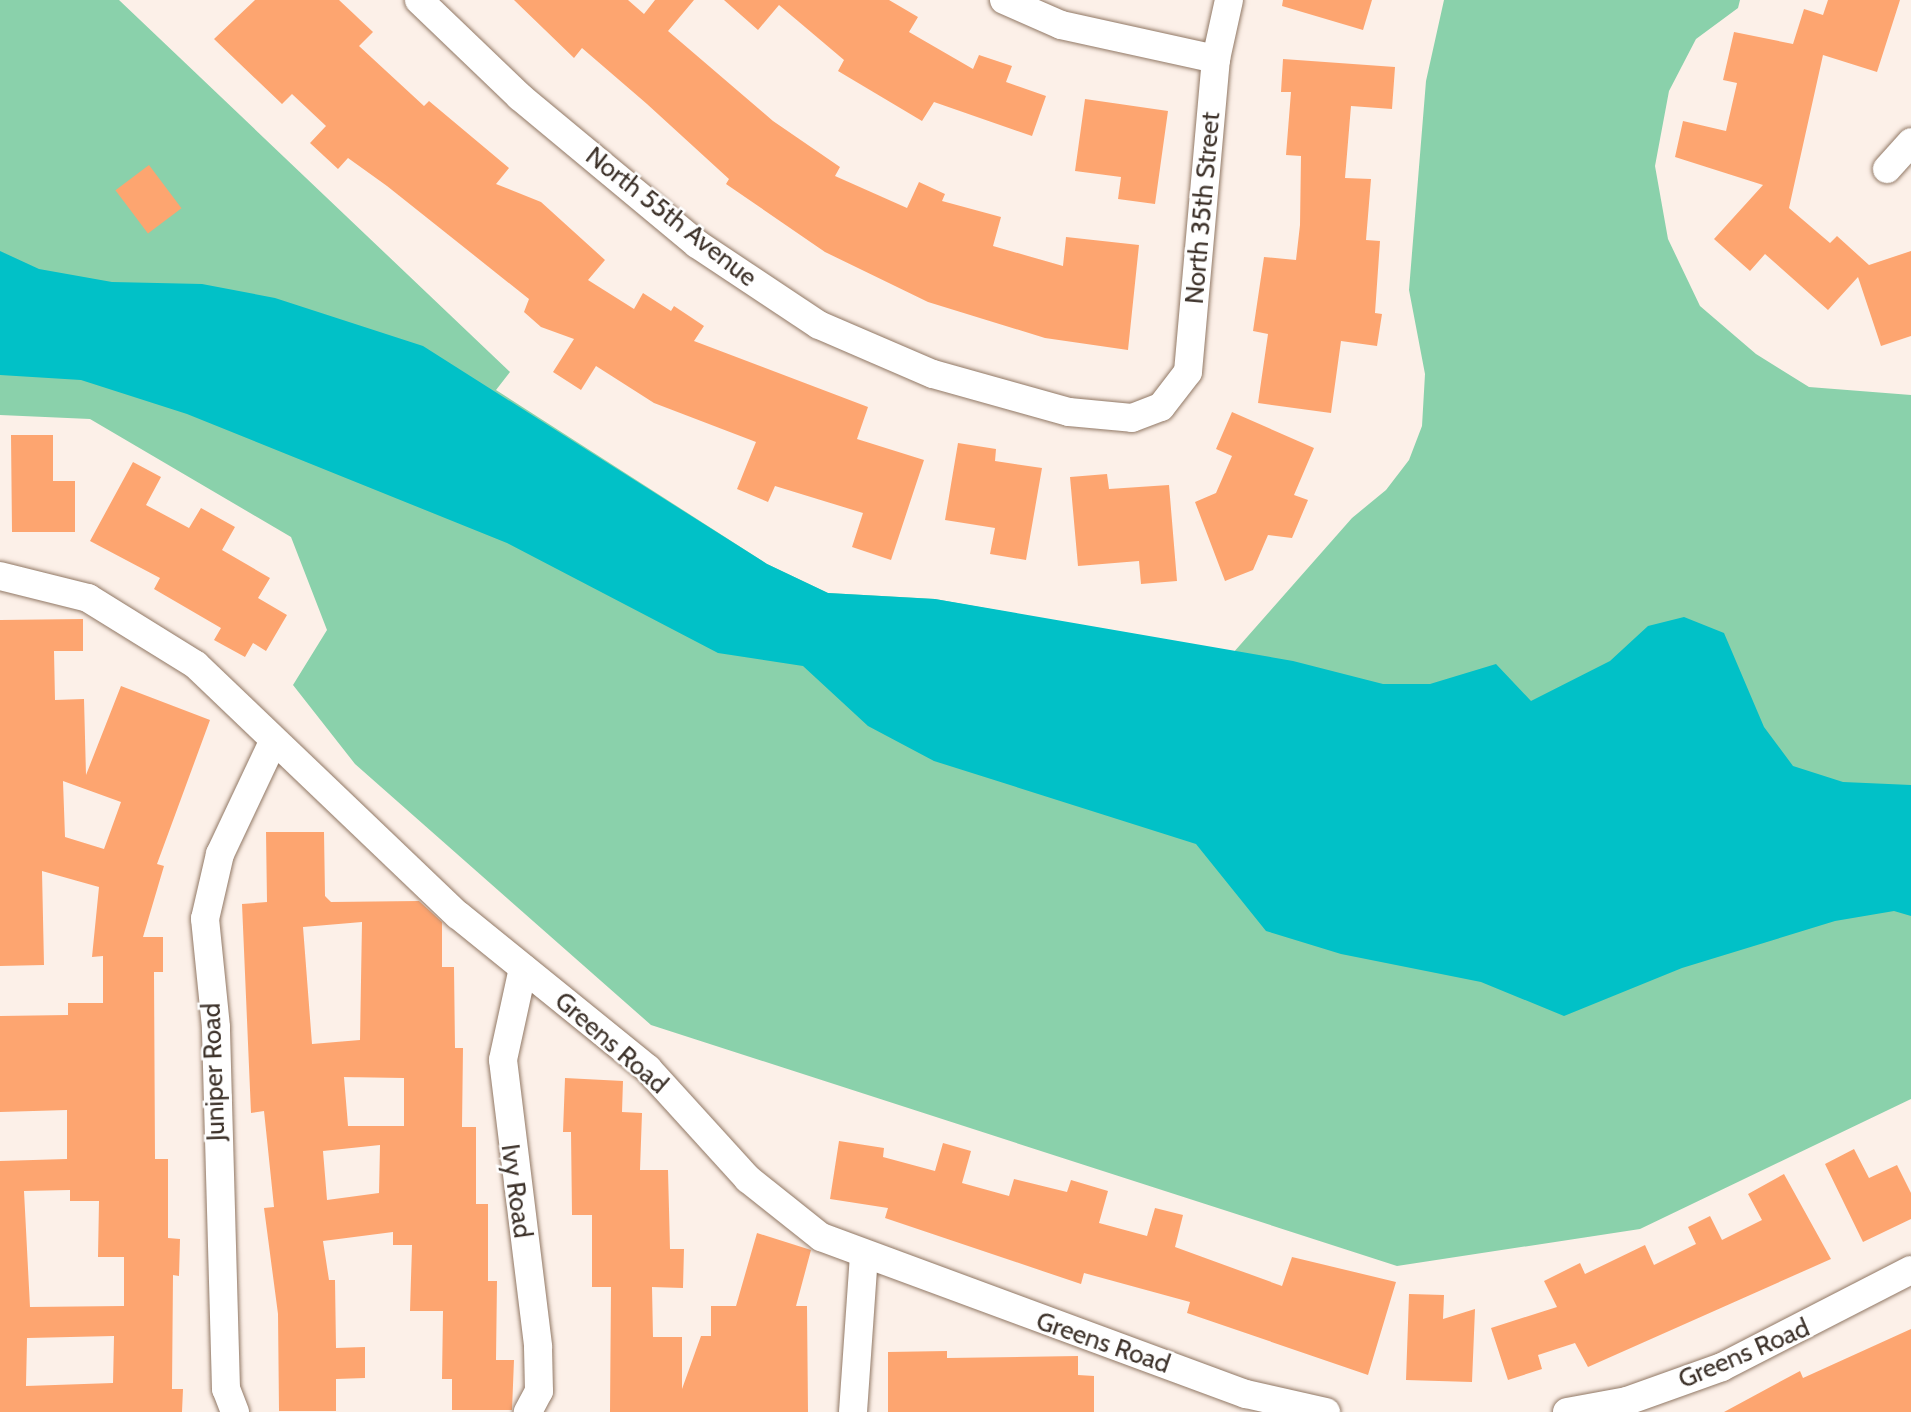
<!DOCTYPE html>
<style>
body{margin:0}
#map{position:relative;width:1911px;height:1412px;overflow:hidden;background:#fcf0e8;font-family:Cabin,sans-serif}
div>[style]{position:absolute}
.green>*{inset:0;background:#8ad1ab}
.water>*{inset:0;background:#01c1c7}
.building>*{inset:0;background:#fda570;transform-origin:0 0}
.roads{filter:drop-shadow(0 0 2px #917865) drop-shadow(0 0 2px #917865)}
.minor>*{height:28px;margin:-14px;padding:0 14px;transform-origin:14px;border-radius:14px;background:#fff}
span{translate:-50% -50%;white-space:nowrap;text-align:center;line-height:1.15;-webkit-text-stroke:5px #fff;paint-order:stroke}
.street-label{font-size:26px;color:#3d322a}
</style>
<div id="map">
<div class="green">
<i style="clip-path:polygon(0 0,119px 0,510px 372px,496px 390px,767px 564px,828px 593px,935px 599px,1233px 653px,1352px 518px,1386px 490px,1409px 460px,1422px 426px,1425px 374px,1409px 290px,1426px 81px,1444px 0,1740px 0,1738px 8px,1696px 39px,1669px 91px,1655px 166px,1668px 239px,1700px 306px,1756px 354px,1809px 387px,1911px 395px,1911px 1099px,1640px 1229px,1397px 1266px,651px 1025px,355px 764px,293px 685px,327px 630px,291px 537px,90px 419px,0 415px)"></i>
</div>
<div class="water">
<i style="clip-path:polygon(0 251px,39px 269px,112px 282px,202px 284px,275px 298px,423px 346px,767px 564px,828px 593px,935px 599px,1293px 661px,1383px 684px,1430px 684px,1496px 664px,1531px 701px,1610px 661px,1648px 626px,1684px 617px,1724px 633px,1764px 727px,1793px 766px,1843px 782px,1911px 785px,1911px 916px,1894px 911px,1835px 921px,1682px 968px,1564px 1016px,1481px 982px,1341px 954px,1266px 931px,1196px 844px,934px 761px,868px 726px,803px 666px,718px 653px,507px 543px,187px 414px,81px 380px,0 375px)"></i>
</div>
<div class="building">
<i style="clip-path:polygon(255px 0,339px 0,373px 32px,359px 46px,424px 106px,429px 101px,509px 168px,496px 184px,541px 202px,605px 260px,588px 280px,634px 309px,643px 293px,671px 311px,674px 306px,704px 326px,694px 341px,868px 407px,857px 439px,924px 460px,891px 560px,852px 547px,863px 513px,775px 486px,768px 502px,737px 489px,756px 442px,654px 403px,596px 366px,581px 390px,553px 372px,574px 339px,541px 327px,524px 312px,529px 299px,387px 186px,348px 158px,338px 169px,310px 143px,326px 126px,292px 94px,282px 104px,214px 39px)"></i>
<i style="clip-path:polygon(514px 0,628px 0,644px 14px,655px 0,694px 0,668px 31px,773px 121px,840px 167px,835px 176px,907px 208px,919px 182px,945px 194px,942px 201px,1001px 217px,993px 246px,1063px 266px,1066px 237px,1139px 245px,1128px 350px,1045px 338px,928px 302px,825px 252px,726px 184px,729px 179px,647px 104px,582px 48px,574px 58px)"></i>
<i style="clip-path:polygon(724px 0,889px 0,918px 17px,909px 32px,973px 69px,979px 55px,1012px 66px,1006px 82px,1046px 96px,1032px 136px,934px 102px,922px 121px,838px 71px,844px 60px,779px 5px,758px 30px)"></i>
<i style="clip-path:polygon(1283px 0,1372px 0,1363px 30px,1282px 6px)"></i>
<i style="clip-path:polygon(1828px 0,1900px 0,1877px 72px,1823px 55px,1789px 208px,1830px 243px,1837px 236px,1869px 265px,1911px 251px,1911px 336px,1881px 346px,1858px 277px,1828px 310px,1765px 254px,1750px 271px,1714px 239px,1763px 185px,1675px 157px,1683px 121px,1726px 131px,1737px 83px,1723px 80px,1734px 32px,1793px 44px,1804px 9px,1823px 15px)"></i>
<i style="clip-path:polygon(1283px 59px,1395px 67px,1392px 109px,1351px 106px,1345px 178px,1371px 179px,1366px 240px,1380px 241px,1375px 313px,1382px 314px,1377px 346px,1341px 341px,1331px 413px,1258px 403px,1268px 334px,1253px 331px,1264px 257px,1296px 260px,1300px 225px,1301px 156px,1286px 155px,1291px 92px,1281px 92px)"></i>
<i style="clip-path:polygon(1085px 99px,1168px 111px,1155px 204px,1118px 199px,1121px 177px,1075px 171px)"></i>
<i style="left:149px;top:165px;width:54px;height:42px;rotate:53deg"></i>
<i style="clip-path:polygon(1232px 412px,1314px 448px,1294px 495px,1308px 500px,1292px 538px,1268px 535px,1253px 570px,1225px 581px,1195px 502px,1216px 493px,1232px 456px,1216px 449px)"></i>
<i style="clip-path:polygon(11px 435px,53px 435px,53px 481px,75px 481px,75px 532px,12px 532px)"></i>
<i style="clip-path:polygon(958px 443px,996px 449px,995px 461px,1042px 468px,1026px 560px,990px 554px,995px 528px,945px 520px)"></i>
<i style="clip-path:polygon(133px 462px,161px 477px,146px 505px,189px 528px,201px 508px,235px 527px,222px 550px,270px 578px,258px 598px,287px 615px,266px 651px,253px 643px,245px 657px,214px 640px,221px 628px,154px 589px,160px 578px,90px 541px)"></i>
<i style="clip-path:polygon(1107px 474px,1109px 489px,1169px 485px,1177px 581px,1141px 584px,1139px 561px,1078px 566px,1070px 477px)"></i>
<i style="clip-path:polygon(evenodd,83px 619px,83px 651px,54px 651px,55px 700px,84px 699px,86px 775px,121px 686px,210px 720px,157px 864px,164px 866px,143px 937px,163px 937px,163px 972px,154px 972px,155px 1159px,168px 1159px,168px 1238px,180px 1239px,179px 1276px,173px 1275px,172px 1389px,183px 1389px,182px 1412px,0 1412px,0 1161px,67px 1159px,67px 1110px,0 1112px,0 1016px,68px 1015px,68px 1003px,103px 1003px,103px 956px,92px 957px,99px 887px,42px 871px,44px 965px,0 966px,0 620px,83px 619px,63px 781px,121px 802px,104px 849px,65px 837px,63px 781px,83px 619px,70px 1190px,70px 1201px,99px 1201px,98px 1257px,124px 1257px,124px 1306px,30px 1307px,24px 1191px,70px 1190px,83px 619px,114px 1336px,113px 1383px,26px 1386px,27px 1338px,114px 1336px)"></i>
<i style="clip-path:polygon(evenodd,266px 832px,324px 832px,325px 896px,331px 902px,419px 901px,442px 922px,442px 967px,454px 967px,455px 1048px,463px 1048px,462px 1127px,476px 1127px,476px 1204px,488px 1204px,488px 1281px,497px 1281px,496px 1360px,514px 1360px,512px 1410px,452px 1410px,452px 1379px,442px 1379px,443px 1311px,410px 1311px,412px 1245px,393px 1245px,393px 1232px,323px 1241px,329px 1280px,335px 1280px,336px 1348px,365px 1347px,365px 1378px,336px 1379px,336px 1411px,279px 1411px,278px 1314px,264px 1208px,274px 1207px,264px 1111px,251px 1113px,242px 904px,267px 902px,266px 832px,362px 922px,360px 1040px,312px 1044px,303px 927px,362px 922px,266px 832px,344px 1077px,404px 1078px,404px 1126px,348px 1126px,344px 1077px,266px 832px,380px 1145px,379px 1193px,327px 1200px,323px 1151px,380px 1145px)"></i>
<i style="clip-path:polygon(565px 1078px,623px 1081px,622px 1112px,642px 1113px,640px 1170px,668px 1170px,670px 1249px,684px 1249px,683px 1288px,652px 1287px,653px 1337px,682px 1337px,682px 1389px,701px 1336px,711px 1336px,711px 1306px,736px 1306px,757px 1233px,811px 1250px,796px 1306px,807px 1306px,808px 1412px,610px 1412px,611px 1287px,592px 1287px,592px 1215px,572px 1215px,571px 1132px,563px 1132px)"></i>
<i style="clip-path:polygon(839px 1141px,884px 1148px,883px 1157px,935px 1171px,943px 1143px,971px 1151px,962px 1183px,1009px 1196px,1014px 1179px,1067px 1192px,1071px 1180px,1108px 1191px,1099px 1223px,1147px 1236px,1155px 1208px,1183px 1215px,1175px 1247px,1282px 1286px,1292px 1257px,1396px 1282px,1368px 1375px,1187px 1313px,1190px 1302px,1084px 1273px,1081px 1284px,885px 1218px,888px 1208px,830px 1199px)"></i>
<i style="clip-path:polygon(1854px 1149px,1869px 1178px,1897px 1165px,1911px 1193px,1911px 1219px,1863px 1242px,1825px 1164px)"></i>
<i style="clip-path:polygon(1784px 1174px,1831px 1259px,1588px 1367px,1575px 1343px,1538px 1355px,1542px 1369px,1508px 1380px,1491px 1328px,1557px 1307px,1544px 1281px,1580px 1263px,1585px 1274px,1645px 1245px,1654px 1265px,1696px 1244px,1688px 1227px,1710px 1216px,1722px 1240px,1762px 1220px,1748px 1194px)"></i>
<i style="clip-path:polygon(1409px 1294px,1444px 1295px,1443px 1319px,1475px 1309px,1472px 1382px,1406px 1380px)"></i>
<i style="clip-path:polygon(1911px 1329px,1911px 1412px,1724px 1412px,1800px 1371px,1803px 1378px)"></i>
<i style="clip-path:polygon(947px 1351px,947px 1358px,1078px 1356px,1078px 1375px,1094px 1376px,1094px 1412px,888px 1412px,888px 1352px)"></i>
</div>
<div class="roads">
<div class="minor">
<i style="left:419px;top:0;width:140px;rotate:43.8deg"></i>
<i style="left:520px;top:97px;width:230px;rotate:39.7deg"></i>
<i style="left:697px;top:244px;width:146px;rotate:33.6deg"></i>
<i style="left:819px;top:325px;width:124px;rotate:23.3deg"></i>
<i style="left:933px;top:374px;width:141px;rotate:15.6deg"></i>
<i style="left:1069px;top:412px;width:63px;rotate:5.4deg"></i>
<i style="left:1132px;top:418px;width:31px;rotate:-21deg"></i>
<i style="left:1161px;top:407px;width:44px;rotate:-52.4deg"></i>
<i style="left:1188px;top:372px;width:314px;rotate:-84.9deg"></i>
<i style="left:1216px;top:59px;width:60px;rotate:-77.6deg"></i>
<i style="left:1004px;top:0;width:62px;rotate:23.7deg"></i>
<i style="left:1061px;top:25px;width:159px;rotate:12.4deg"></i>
<i style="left:1887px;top:169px;width:36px;rotate:-48deg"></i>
<i style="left:0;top:576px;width:91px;rotate:14deg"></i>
<i style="left:88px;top:598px;width:127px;rotate:31.8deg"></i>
<i style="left:196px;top:665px;width:362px;rotate:43.7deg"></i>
<i style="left:458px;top:915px;width:245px;rotate:39deg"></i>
<i style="left:648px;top:1069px;width:149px;rotate:47.7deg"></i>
<i style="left:748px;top:1179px;width:93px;rotate:38.5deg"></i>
<i style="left:821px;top:1237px;width:453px;rotate:20.3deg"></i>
<i style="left:1246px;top:1394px;width:82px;rotate:12.7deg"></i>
<i style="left:523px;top:968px;width:94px;rotate:102.3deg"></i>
<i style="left:503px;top:1060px;width:289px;rotate:83deg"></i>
<i style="left:538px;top:1347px;width:44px;rotate:88.7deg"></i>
<i style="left:539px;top:1391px;width:24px;rotate:118deg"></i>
<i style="left:235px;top:1412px;width:25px;rotate:-111deg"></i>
<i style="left:226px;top:1389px;width:362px;rotate:-91.6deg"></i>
<i style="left:216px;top:1027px;width:109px;rotate:-95.8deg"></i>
<i style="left:205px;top:919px;width:67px;rotate:-77deg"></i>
<i style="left:220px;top:854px;width:122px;rotate:-64.7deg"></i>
<i style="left:853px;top:1412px;width:156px;rotate:-86deg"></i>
<i style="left:1567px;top:1412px;width:61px;rotate:-10.4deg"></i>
<i style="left:1627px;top:1401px;width:101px;rotate:-19.7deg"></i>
<i style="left:1722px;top:1367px;width:212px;rotate:-27.2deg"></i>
</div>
</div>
<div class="street-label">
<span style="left:1203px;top:208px;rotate:-85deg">North 35th Street</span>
<span style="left:671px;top:217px;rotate:38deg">North 55th Avenue</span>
<span style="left:611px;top:1043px;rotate:41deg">Greens Road</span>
<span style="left:214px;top:1072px;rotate:-92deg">Juniper Road</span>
<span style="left:516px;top:1191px;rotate:82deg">Ivy Road</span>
<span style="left:1103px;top:1343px;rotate:19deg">Greens Road</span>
<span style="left:1744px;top:1354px;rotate:-23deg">Greens Road</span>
</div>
</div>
